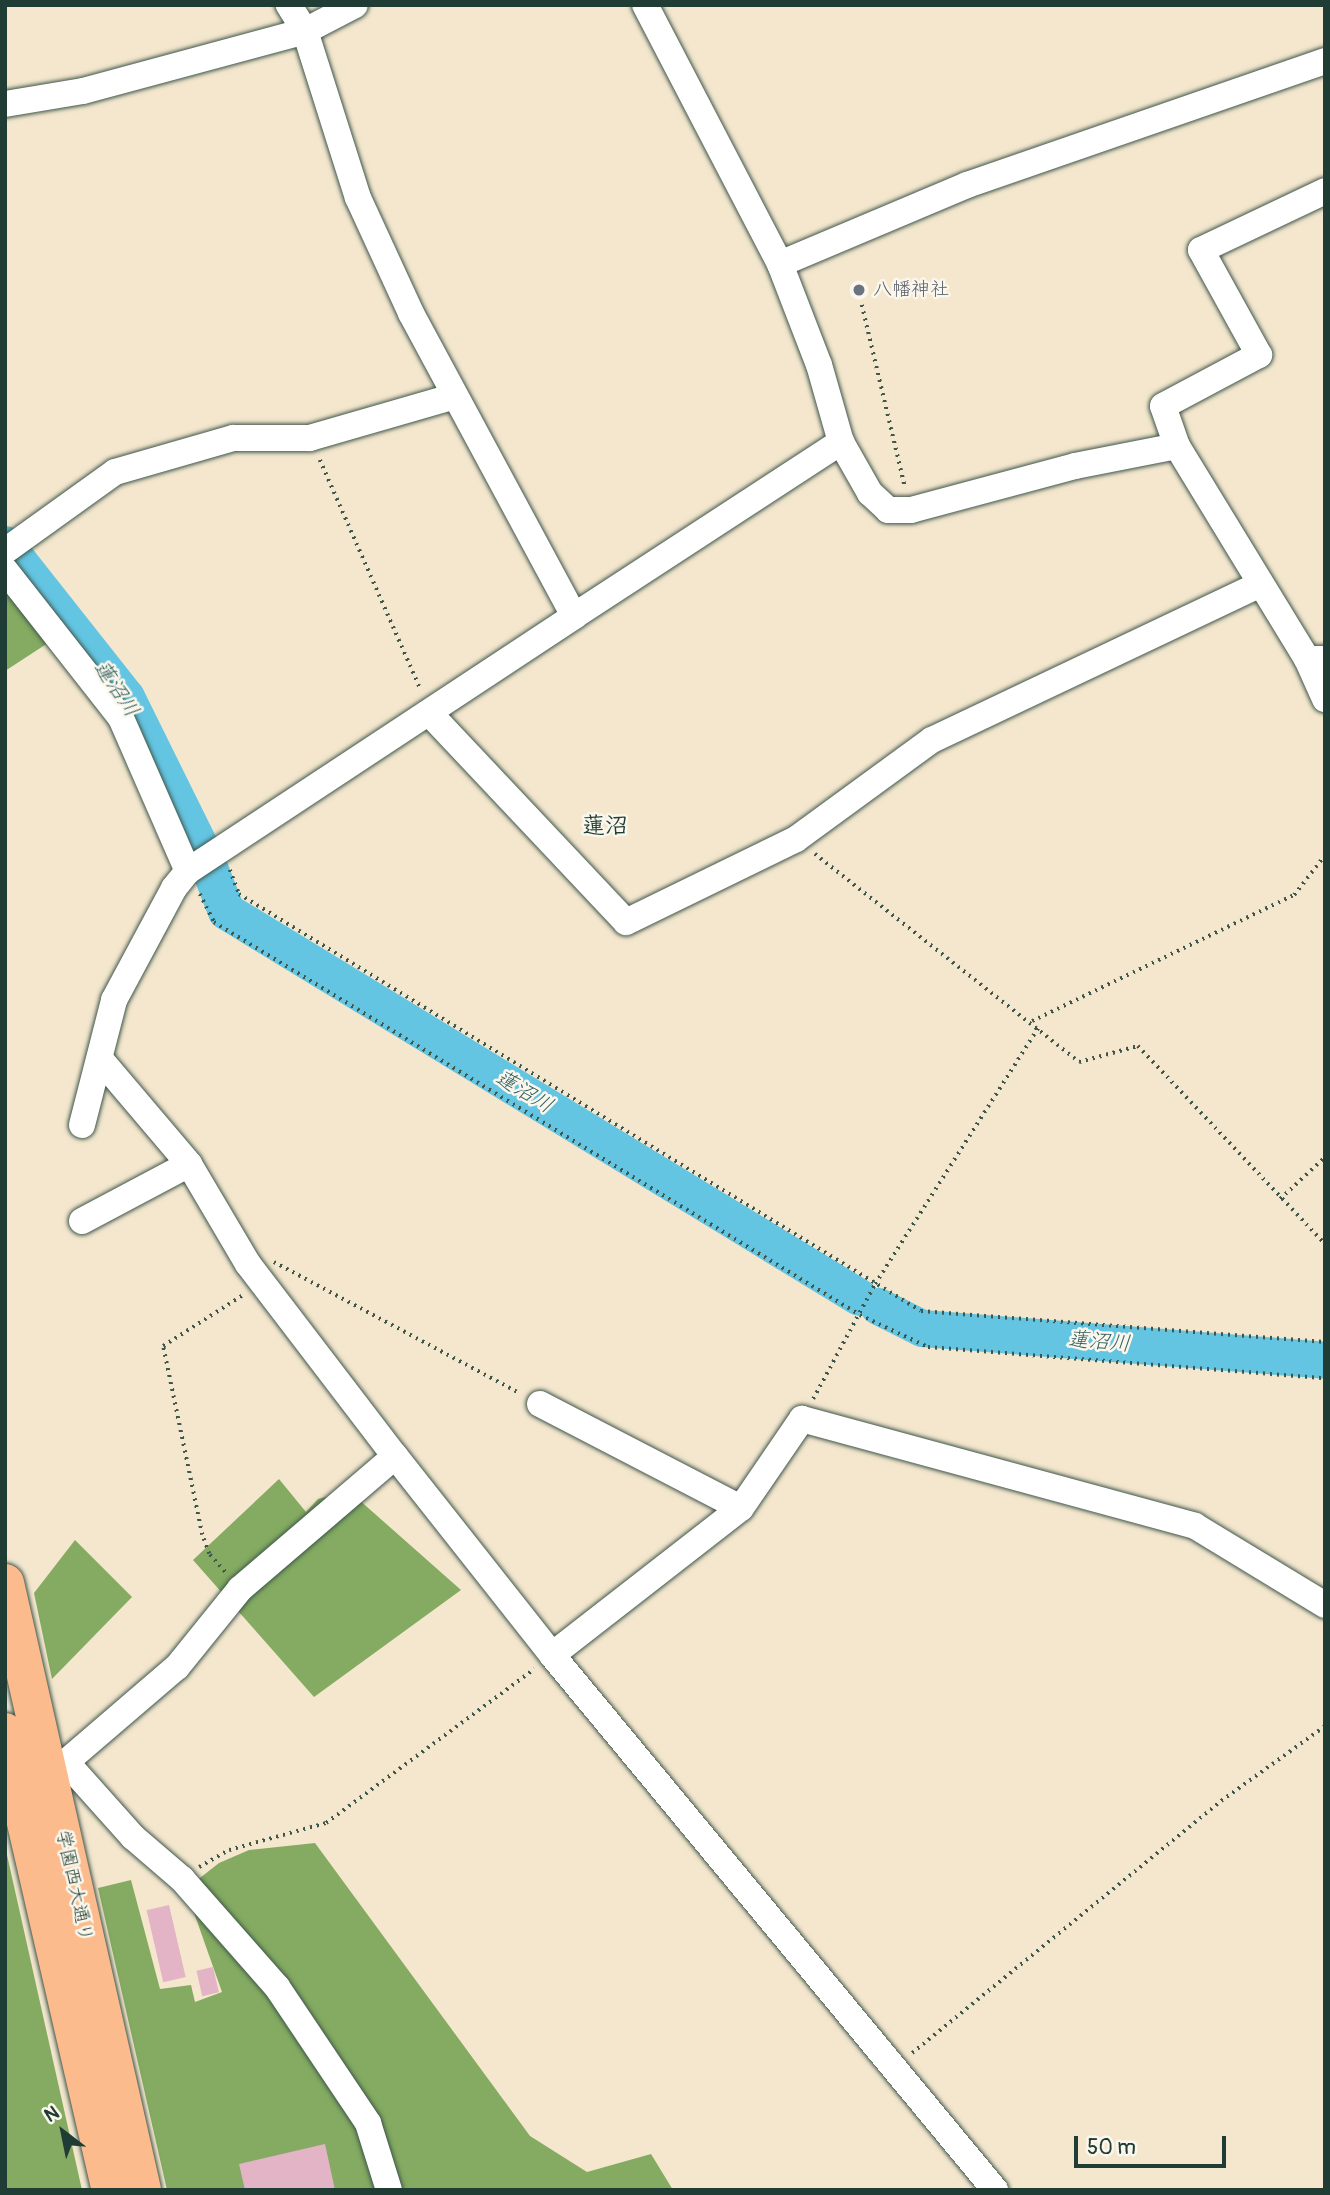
<!DOCTYPE html>
<meta charset="utf-8">
<style>
body{margin:0}
#map{position:relative;width:1330px;height:2195px;overflow:hidden;background:#f4e7ce;font-family:Pangolin,"Klee One",sans-serif}
div>[style]{position:absolute}
.forest>*{inset:0;background:#84ab61}
.river>*{height:37px;margin:-18.5px;padding:0 18.5px;transform-origin:18.5px;border-radius:18.5px;background:#64c5e2}
.building>*{inset:0;background:#e3b3c6;transform-origin:0 0}
.path>*{height:3.5px;margin-top:-1.75px;transform-origin:0;background:repeating-linear-gradient(90deg,#3f564b 0 2px,transparent 0 7px)}
.roads{filter:drop-shadow(0 0 2px #3f564b) drop-shadow(0 0 2px #3f564b)}
.minor>*{height:26px;margin:-13px;padding:0 13px;transform-origin:13px;border-radius:13px;background:#fff}
.highway>*{height:38px;margin:-19px;padding:0 19px;transform-origin:19px;border-radius:19px;background:#fbbb8c}
.dots>*{width:19px;height:19px;translate:-50% -50%;box-sizing:border-box;border:4px solid #fbf7ec;border-radius:50%}
span{translate:-50% -50%;white-space:nowrap;text-align:center;line-height:1.15;-webkit-text-stroke:5px #fbf7ec;paint-order:stroke}
.worship-label{font-size:19px;color:#5b616d}
.left{translate:0 -50%;text-align:left}
.street-label{font-size:19px;color:#1f3d34}
.water-label{font-size:21px;color:#305f60;font-style:italic}
.quarter-label{font-size:23px;color:#1f3d34;font-weight:700}
.frame{position:absolute;inset:0;border:7px solid #1f3d34;pointer-events:none}
.north{position:absolute;left:28px;top:2097px;width:70px;height:70px;-webkit-text-stroke:5px #fbf7ec;paint-order:stroke;rotate:328deg;font-size:19px;font-weight:700;line-height:28px;text-align:center;color:#1f3d34}
.north::after{content:'';display:block;margin:auto;width:24px;height:32px;background:#1f3d34;clip-path:polygon(50% 0,100% 100%,50% 72%,0 100%)}
.scale{position:absolute;left:1074px;top:2136px;width:152px;height:32px;box-sizing:border-box;border:4px solid #1f3d34;border-top:0;padding-left:9px;font-size:21px;line-height:24px;white-space:nowrap;color:#1f3d34;-webkit-text-stroke:5px #fbf7ec;paint-order:stroke}
</style>
<div id="map">
<div class="forest">
<i style="clip-path:polygon(5px 588px,48px 643px,5px 671px)"></i>
<i style="clip-path:polygon(279px 1479px,306px 1512px,318px 1499px,349px 1491px,461px 1590px,314px 1697px,193px 1560px)"></i>
<i style="clip-path:polygon(75px 1540px,132px 1597px,52px 1679px,34px 1593px)"></i>
<i style="clip-path:polygon(315px 1843px,530px 2136px,587px 2172px,651px 2154px,673px 2190px,167px 2190px,98px 1888px,131px 1880px,160px 1989px,191px 1985px,195px 2002px,222px 1992px,187px 1893px,191px 1885px,219px 1863px,249px 1850px)"></i>
<i style="clip-path:polygon(5px 1846px,82px 2190px,5px 2190px)"></i>
</div>
<div class="river">
<i style="left:5px;top:544px;width:195px;rotate:51.7deg"></i>
<i style="left:126px;top:697px;width:169px;rotate:63.7deg"></i>
<i style="left:210px;top:870px;width:44px;rotate:68.7deg"></i>
<i style="left:226px;top:911px;width:741px;rotate:31.37deg"></i>
<i style="left:878px;top:1306px;width:49px;rotate:26.6deg"></i>
<i style="left:922px;top:1328px;width:404px;rotate:4.5deg"></i>
</div>
<div class="building">
<i style="left:169px;top:1905px;width:74px;height:23px;rotate:77deg"></i>
<i style="left:213px;top:1967px;width:26px;height:17px;rotate:77deg"></i>
<i style="clip-path:polygon(325px 2144px,335px 2190px,245px 2190px,239px 2164px)"></i>
</div>
<div class="path">
<i style="left:862px;top:305px;width:187px;rotate:76.7deg"></i>
<i style="left:320px;top:460px;width:251px;rotate:66.3deg"></i>
<i style="left:815px;top:854px;width:336px;rotate:38.2deg"></i>
<i style="left:1079px;top:1062px;width:61px;rotate:-15.2deg"></i>
<i style="left:1138px;top:1046px;width:272px;rotate:46.6deg"></i>
<i style="left:230px;top:870px;width:26px;rotate:69deg"></i>
<i style="left:239px;top:894px;width:799px;rotate:31.44deg"></i>
<i style="left:921px;top:1311px;width:405px;rotate:4.4deg"></i>
<i style="left:200px;top:894px;width:31px;rotate:63deg"></i>
<i style="left:214px;top:922px;width:756px;rotate:31.31deg"></i>
<i style="left:860px;top:1315px;width:75px;rotate:25.2deg"></i>
<i style="left:928px;top:1347px;width:398px;rotate:4.5deg"></i>
<i style="left:1032px;top:1021px;width:291px;rotate:-25.7deg"></i>
<i style="left:1294px;top:895px;width:51px;rotate:-52.2deg"></i>
<i style="left:1280px;top:1199px;width:62px;rotate:-43deg"></i>
<i style="left:274px;top:1262px;width:278px;rotate:28.1deg"></i>
<i style="left:813px;top:1399px;width:131px;rotate:-61.7deg"></i>
<i style="left:875px;top:1284px;width:305px;rotate:-57.5deg"></i>
<i style="left:225px;top:1572px;width:24px;rotate:-132deg"></i>
<i style="left:209px;top:1554px;width:20px;rotate:-110deg"></i>
<i style="left:202px;top:1535px;width:193px;rotate:-101.7deg"></i>
<i style="left:163px;top:1346px;width:95px;rotate:-32.5deg"></i>
<i style="left:199px;top:1867px;width:34px;rotate:-30deg"></i>
<i style="left:229px;top:1850px;width:101px;rotate:-15.6deg"></i>
<i style="left:326px;top:1823px;width:259px;rotate:-36.5deg"></i>
<i style="left:912px;top:2053px;width:399px;rotate:-39.2deg"></i>
<i style="left:1221px;top:1801px;width:128px;rotate:-35.8deg"></i>
</div>
<div class="roads">
<div class="minor">
<i style="left:5px;top:104px;width:79px;rotate:-9.5deg"></i>
<i style="left:83px;top:91px;width:230px;rotate:-15.1deg"></i>
<i style="left:305px;top:31px;width:56px;rotate:-27.5deg"></i>
<i style="left:780px;top:264px;width:203px;rotate:-22.9deg"></i>
<i style="left:967px;top:185px;width:379px;rotate:-19.1deg"></i>
<i style="left:841px;top:442px;width:59px;rotate:60.4deg"></i>
<i style="left:870px;top:493px;width:25px;rotate:43deg"></i>
<i style="left:888px;top:510px;width:23px"></i>
<i style="left:911px;top:510px;width:170px;rotate:-15deg"></i>
<i style="left:1075px;top:466px;width:104px;rotate:-11.1deg"></i>
<i style="left:1177px;top:446px;width:250px;rotate:58.6deg"></i>
<i style="left:1307px;top:659px;width:18px"></i>
<i style="left:1177px;top:446px;width:42px;rotate:-109.3deg"></i>
<i style="left:1163px;top:406px;width:109px;rotate:-28deg"></i>
<i style="left:1259px;top:355px;width:120px;rotate:-118.9deg"></i>
<i style="left:1201px;top:250px;width:137px;rotate:-25.4deg"></i>
<i style="left:5px;top:551px;width:135px;rotate:-35.7deg"></i>
<i style="left:115px;top:472px;width:123px;rotate:-16.1deg"></i>
<i style="left:233px;top:438px;width:77px"></i>
<i style="left:310px;top:438px;width:148px;rotate:-16.1deg"></i>
<i style="left:5px;top:570px;width:188px;rotate:51.9deg"></i>
<i style="left:121px;top:718px;width:167px;rotate:66.4deg"></i>
<i style="left:574px;top:616px;width:319px;rotate:-33.1deg"></i>
<i style="left:841px;top:442px;width:80px;rotate:-105.9deg"></i>
<i style="left:819px;top:365px;width:108px;rotate:-111.1deg"></i>
<i style="left:780px;top:264px;width:292px;rotate:-117.5deg"></i>
<i style="left:1307px;top:659px;width:44px;rotate:65.8deg"></i>
<i style="left:431px;top:715px;width:284px;rotate:46.7deg"></i>
<i style="left:626px;top:922px;width:189px;rotate:-26deg"></i>
<i style="left:796px;top:839px;width:168px;rotate:-36.1deg"></i>
<i style="left:932px;top:740px;width:362px;rotate:-25.4deg"></i>
<i style="left:100px;top:1059px;width:138px;rotate:49.7deg"></i>
<i style="left:189px;top:1164px;width:116px;rotate:59.5deg"></i>
<i style="left:248px;top:1264px;width:242px;rotate:52.6deg"></i>
<i style="left:395px;top:1456px;width:253px;rotate:51.7deg"></i>
<i style="left:552px;top:1655px;width:695px;rotate:50.37deg"></i>
<i style="left:82px;top:1125px;width:129px;rotate:-75.6deg"></i>
<i style="left:114px;top:1000px;width:127px;rotate:-61.8deg"></i>
<i style="left:174px;top:888px;width:22px;rotate:-51deg"></i>
<i style="left:188px;top:871px;width:463px;rotate:-33.4deg"></i>
<i style="left:574px;top:616px;width:344px;rotate:-118.3deg"></i>
<i style="left:411px;top:313px;width:127px;rotate:-114.7deg"></i>
<i style="left:358px;top:198px;width:175px;rotate:-107.6deg"></i>
<i style="left:305px;top:31px;width:31px;rotate:-122deg"></i>
<i style="left:82px;top:1221px;width:121px;rotate:-28deg"></i>
<i style="left:540px;top:1404px;width:226px;rotate:27.4deg"></i>
<i style="left:552px;top:1655px;width:239px;rotate:-37.9deg"></i>
<i style="left:741px;top:1508px;width:108px;rotate:-55.6deg"></i>
<i style="left:802px;top:1419px;width:407px;rotate:15.2deg"></i>
<i style="left:1195px;top:1526px;width:152px;rotate:31.3deg"></i>
<i style="left:66px;top:1762px;width:146px;rotate:-40.6deg"></i>
<i style="left:177px;top:1667px;width:100px;rotate:-51.1deg"></i>
<i style="left:240px;top:1589px;width:204px;rotate:-40.6deg"></i>
<i style="left:48px;top:1764px;width:18px;rotate:-6deg"></i>
<i style="left:66px;top:1762px;width:101px;rotate:48.2deg"></i>
<i style="left:133px;top:1837px;width:65px;rotate:40.6deg"></i>
<i style="left:182px;top:1879px;width:144px;rotate:48.7deg"></i>
<i style="left:277px;top:1987px;width:164px;rotate:56.2deg"></i>
<i style="left:368px;top:2123px;width:70px;rotate:72.6deg"></i>
</div>
<div class="highway">
<i style="left:5px;top:1583px;width:622px;rotate:77.28deg"></i>
<i style="left:5px;top:1732px;width:470px;rotate:77deg"></i>
</div>
</div>
<div class="dots">
<i style="left:859px;top:290px;background:#6b7280"></i>
</div>
<div class="worship-label">
<span class="left" style="left:873px;top:290px">八幡神社</span>
</div>
<div class="street-label">
<span style="left:74px;top:1886px;rotate:78deg">学園西大通り</span>
</div>
<div class="water-label">
<span style="left:116px;top:689px;rotate:56deg">蓮沼川</span>
<span style="left:524px;top:1092px;rotate:31deg">蓮沼川</span>
<span style="left:1099px;top:1342px;rotate:5deg">蓮沼川</span>
</div>
<div class="quarter-label">
<span style="left:605px;top:826px">蓮沼</span>
</div>
<div class="frame"></div>
<div class="north">N</div>
<div class="scale">50 m</div>
</div>
